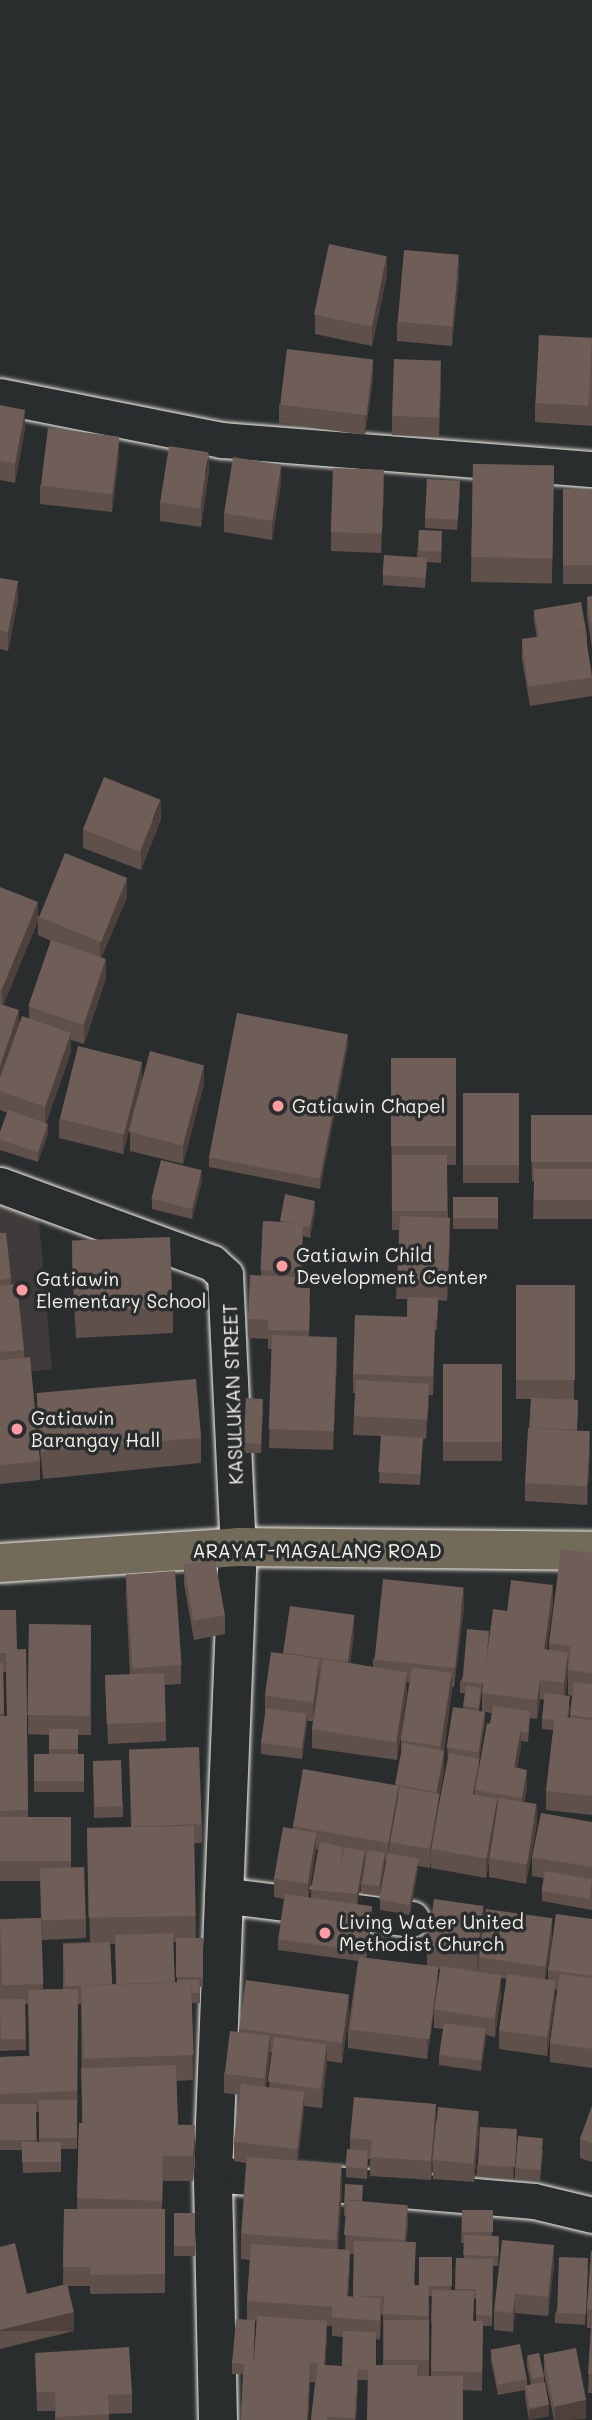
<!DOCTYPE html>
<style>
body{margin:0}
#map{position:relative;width:592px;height:2420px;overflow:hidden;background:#2a2d2e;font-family:Mali,sans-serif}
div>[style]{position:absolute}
.built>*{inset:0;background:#3f3b3a}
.roads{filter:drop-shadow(0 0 2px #f4f1e8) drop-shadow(0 0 2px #f4f1e8)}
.street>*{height:35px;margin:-17.5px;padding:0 17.5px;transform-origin:17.5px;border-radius:17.5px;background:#2a2d2e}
.secondary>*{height:38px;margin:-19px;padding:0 19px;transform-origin:19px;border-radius:19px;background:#2a2d2e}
.primary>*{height:38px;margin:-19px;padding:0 19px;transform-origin:19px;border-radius:19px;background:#736b5a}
.wall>*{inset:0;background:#5f504b;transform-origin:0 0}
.shaded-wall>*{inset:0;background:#4e413d;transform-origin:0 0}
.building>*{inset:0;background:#6f5d57;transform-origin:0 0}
.dots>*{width:19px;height:19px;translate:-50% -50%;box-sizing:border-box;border:4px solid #2a2d2e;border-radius:50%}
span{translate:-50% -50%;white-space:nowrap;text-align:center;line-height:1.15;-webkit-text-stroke:7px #2a2d2e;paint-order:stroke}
.poi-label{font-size:19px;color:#f4f1e8}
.left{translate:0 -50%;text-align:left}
.street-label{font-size:19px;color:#f4f1e8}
</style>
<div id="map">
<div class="built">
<i style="clip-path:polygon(0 1196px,38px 1210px,52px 1369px,0 1375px)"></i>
</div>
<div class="roads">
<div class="street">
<i style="left:0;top:396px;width:226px;rotate:11.2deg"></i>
<i style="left:222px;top:440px;width:371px;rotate:4.5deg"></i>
<i style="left:0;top:1185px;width:226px;rotate:20.2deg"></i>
<i style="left:212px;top:1263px;width:18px;rotate:43deg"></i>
<i style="left:225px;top:1275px;width:272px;rotate:87.3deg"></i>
<i style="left:222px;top:1895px;width:191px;rotate:7.2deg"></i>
<i style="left:213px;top:2174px;width:322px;rotate:4.8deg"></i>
<i style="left:534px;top:2201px;width:60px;rotate:13.6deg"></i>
</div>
<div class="secondary">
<i style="left:218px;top:2420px;width:246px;rotate:-91.2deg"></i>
<i style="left:213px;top:2174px;width:627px;rotate:-87.72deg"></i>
</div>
<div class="primary">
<i style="left:0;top:1563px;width:239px;rotate:-3.8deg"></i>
<i style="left:238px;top:1547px;width:354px;rotate:0.6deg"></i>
</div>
</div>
<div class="wall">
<i style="clip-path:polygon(459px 274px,452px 346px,397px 341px,397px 322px)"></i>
<i style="clip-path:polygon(387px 275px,372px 346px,315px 334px,315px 315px)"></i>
<i style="clip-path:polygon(592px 338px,592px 426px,535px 422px,535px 403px)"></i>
<i style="clip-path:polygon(373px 379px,365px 435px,279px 423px,279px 404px)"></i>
<i style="clip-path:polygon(441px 380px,439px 437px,392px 435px,392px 416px)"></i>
<i style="clip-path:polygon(0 405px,25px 429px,15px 483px,0 480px)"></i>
<i style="clip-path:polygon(119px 456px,112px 512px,40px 504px,40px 485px)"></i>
<i style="left:473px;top:464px;width:81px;height:118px;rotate:1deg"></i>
<i style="clip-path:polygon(209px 471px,201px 527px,160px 521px,160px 502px)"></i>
<i style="clip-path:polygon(281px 484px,272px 540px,224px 532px,224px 513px)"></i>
<i style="clip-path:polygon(384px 489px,381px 553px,331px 551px,331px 532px)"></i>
<i style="left:592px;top:489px;width:95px;height:29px;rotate:90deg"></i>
<i style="clip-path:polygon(460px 491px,457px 530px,425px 528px,425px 518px)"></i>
<i style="clip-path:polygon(419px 530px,442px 542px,441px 563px,427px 562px,425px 588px,383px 585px,383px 575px,417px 557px)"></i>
<i style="clip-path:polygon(0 578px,18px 600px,8px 651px,0 649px)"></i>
<i style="clip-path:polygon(592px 596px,592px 649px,587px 616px,587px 597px)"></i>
<i style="clip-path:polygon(534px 610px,587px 636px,587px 645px,592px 675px,592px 696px,530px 706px,522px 659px,522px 640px,537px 638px,534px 620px)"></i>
<i style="clip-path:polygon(161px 819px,141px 870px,83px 848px,83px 829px)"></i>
<i style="clip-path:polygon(0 887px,38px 921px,3px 1005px,19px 1023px,29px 1018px,29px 1006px,51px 941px,38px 935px,38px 916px,127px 897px,101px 958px,106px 978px,84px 1044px,71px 1040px,71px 1052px,46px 1123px,48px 1134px,38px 1162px,0 1150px,0 1132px,7px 1113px,0 1110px)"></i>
<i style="clip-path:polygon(348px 1045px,320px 1189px,209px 1167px,209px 1157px)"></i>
<i style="clip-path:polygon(456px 1058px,456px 1165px,447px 1165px,448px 1218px,450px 1237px,447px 1301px,438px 1300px,437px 1330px,435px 1330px,433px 1395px,429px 1395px,426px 1439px,423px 1439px,420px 1485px,379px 1483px,381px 1436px,353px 1435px,355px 1393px,353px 1393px,353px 1374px,407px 1317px,407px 1299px,396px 1299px,399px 1230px,392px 1230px,391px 1059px)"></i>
<i style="clip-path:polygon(142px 1062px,123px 1154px,59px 1138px,59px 1119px)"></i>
<i style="clip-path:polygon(204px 1084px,183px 1164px,130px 1151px,130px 1132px)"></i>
<i style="left:463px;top:1093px;width:56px;height:90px"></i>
<i style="clip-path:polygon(592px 1115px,592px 1219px,533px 1219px,534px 1181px,532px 1181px,531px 1116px)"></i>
<i style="clip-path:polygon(202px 1180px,192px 1219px,152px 1209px,152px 1199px)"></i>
<i style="left:453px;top:1197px;width:45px;height:32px"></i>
<i style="clip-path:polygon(315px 1211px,310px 1238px,303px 1236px,301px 1288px,310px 1307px,309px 1336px,337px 1356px,333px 1450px,269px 1448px,272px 1349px,268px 1349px,268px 1339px,248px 1338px,248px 1319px,261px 1275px,263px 1221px,280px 1222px)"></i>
<i style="clip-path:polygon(0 1233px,11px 1278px,11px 1285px,24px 1350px,24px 1358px,40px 1461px,40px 1480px,0 1484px)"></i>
<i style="clip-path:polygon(72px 1243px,173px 1308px,173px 1333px,76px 1338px,72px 1268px)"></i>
<i style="clip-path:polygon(516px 1285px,575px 1285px,574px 1399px,578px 1410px,577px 1430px,590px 1450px,587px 1505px,525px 1501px,525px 1483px,531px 1399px,516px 1399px)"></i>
<i style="left:443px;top:1364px;width:59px;height:97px"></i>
<i style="clip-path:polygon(37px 1394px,201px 1438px,201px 1463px,43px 1479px,37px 1419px)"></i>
<i style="clip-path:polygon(246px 1398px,263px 1409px,261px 1453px,244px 1453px)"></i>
<i style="clip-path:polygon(evenodd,592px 1553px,592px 1815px,546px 1810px,546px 1791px,553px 1730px,542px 1729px,542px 1719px,544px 1700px,540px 1699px,537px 1719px,530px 1718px,528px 1742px,521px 1741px,517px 1768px,527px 1789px,524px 1802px,537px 1823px,526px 1884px,489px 1877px,489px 1861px,486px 1878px,431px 1868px,431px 1860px,430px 1868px,418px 1866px,410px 1915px,380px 1910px,380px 1899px,386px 1861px,385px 1861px,380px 1896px,361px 1893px,361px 1883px,365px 1858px,357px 1905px,372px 1917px,366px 1958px,427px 1966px,427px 1948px,484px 1923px,552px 1937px,545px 1979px,548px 1980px,548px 1970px,592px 1919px,592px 2068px,550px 2062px,550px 2043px,557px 1990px,555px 1990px,555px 2000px,547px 2056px,499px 2049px,499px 2030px,507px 1979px,501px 1978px,501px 1994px,495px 2037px,486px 2035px,481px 2071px,439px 2065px,439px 2055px,443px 2029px,434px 2028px,434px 2009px,427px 2059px,348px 2048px,348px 2029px,358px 1961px,278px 1950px,278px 1939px,284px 1899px,274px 1897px,274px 1878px,293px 1829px,293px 1826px,396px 1785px,401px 1754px,401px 1740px,410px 1682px,407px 1682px,407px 1691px,397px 1760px,312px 1748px,312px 1729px,319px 1676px,313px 1721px,307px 1721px,302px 1759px,261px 1754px,261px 1743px,265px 1715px,265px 1696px,283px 1653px,290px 1606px,354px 1634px,350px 1663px,373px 1667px,373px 1659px,464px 1607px,454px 1687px,452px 1687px,444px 1751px,444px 1770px,439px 1798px,439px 1804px,448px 1759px,447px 1748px,463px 1709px,465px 1693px,460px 1693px,460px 1682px,489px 1631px,479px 1711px,482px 1712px,482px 1693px,507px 1611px,553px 1604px,546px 1650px,549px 1650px,549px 1643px,592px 1553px,568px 1672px,568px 1695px,572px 1696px,570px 1718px,568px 1718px,570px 1707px,565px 1696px,568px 1672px,592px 1553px,485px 1712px,492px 1713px,490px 1724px,479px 1768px,479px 1760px,485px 1722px,485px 1712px,592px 1553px,316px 1849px,318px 1850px,311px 1890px,311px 1898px,308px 1898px,316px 1849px,592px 1553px,438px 1969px,440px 1969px,438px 1986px,438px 1969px)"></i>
<i style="clip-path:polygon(184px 1565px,225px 1615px,225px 1634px,194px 1640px,184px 1584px)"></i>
<i style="clip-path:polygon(126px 1574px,181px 1665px,181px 1684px,165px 1685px,166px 1741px,108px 1744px,105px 1676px,130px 1675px,126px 1593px)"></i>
<i style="clip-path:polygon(evenodd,0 1610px,17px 1650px,26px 1649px,28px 1818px,71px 1861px,71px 1868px,86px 1919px,86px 1938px,42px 1940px,41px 1921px,43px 1989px,63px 1989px,63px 1943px,90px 1942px,87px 1829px,131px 1828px,129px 1750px,202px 1824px,202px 1843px,194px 1843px,196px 1938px,203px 1977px,203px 1987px,200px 1987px,200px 2003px,192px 2003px,193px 2080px,176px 2081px,178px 2125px,195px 2150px,193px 2181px,163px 2181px,162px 2209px,165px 2209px,165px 2293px,90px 2294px,90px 2286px,68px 2286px,74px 2331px,0 2349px,0 2247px,27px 2294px,63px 2285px,64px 2209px,77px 2209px,79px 2123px,82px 2123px,81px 2004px,78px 2004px,77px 2149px,61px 2149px,61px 2172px,23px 2173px,22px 2150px,0 2150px,0 2057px,29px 2056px,28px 2004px,25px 2004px,26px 2050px,0 2051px,0 1919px,41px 1918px,40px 1881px,0 1881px,0 1610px,3px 1672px,6px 1672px,7px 1716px,4px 1716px,3px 1672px,0 1610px,173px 1942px,176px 1942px,177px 1982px,175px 1982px,173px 1942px,0 1610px,110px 1944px,115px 1944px,116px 1984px,112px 1984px,110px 1944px,0 1610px,36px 2112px,39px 2112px,39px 2142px,37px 2143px,36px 2112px)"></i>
<i style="clip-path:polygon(29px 1624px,91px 1625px,91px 1735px,78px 1735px,78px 1754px,84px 1754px,84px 1792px,34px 1792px,34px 1755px,49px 1754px,49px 1735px,28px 1734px)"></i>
<i style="clip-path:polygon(93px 1761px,123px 1806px,123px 1817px,94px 1818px)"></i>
<i style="clip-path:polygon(592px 1822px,592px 1910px,542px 1901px,542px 1891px,544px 1878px,532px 1876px,532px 1857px)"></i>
<i style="clip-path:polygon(evenodd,349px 2013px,342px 2063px,327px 2061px,322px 2108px,304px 2106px,298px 2161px,342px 2189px,338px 2249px,345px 2250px,346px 2216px,344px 2216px,344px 2205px,363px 2201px,408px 2224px,406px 2242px,415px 2285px,419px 2286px,452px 2257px,451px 2290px,455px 2290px,456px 2258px,464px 2258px,464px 2243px,461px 2243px,462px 2210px,493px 2210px,492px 2236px,499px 2246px,498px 2266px,493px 2266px,492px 2326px,483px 2326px,482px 2391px,463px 2390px,368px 2380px,358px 2380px,356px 2420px,311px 2420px,315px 2382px,310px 2382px,308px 2420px,241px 2420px,243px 2374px,232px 2374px,232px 2363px,247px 2320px,247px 2301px,250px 2260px,241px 2259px,241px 2234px,246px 2163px,234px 2161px,234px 2142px,240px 2095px,224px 2093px,224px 2074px,239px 2032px,239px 2029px,349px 2013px,270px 2052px,272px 2053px,269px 2088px,266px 2087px,270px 2052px,349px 2013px,350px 2254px,354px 2254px,353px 2297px,348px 2296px,350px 2254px,349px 2013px,429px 2296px,432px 2296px,431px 2376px,429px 2376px,429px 2296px,349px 2013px,474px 2299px,476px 2299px,476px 2321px,473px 2321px,474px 2299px,349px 2013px,381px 2315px,383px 2315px,383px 2365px,376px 2365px,376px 2339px,380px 2340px,381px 2315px,349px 2013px,255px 2321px,257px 2321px,254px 2360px,255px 2321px,349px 2013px,327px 2326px,332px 2326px,332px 2336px,343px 2337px,342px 2366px,325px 2365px,327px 2326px)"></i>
<i style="clip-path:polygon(592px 2106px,592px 2162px,580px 2158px,580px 2139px)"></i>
<i style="clip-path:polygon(436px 2122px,479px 2130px,474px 2182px,433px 2179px,433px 2162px,431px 2180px,370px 2176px,370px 2159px,368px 2159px,367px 2179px,346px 2177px,346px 2167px,350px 2149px,350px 2138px)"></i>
<i style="clip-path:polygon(517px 2140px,513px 2179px,477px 2176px,477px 2165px)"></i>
<i style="clip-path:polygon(543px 2149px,540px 2181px,515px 2179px,515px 2168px)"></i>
<i style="left:174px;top:2213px;width:21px;height:43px"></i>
<i style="clip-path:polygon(592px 2251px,592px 2393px,588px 2393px,591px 2328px,587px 2328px,587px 2309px)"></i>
<i style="clip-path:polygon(554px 2264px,548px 2316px,515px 2313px,513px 2332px,494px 2330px,494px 2311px)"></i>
<i style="clip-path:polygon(588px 2268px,585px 2325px,555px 2323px,555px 2313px)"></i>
<i style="clip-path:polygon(491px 2350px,527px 2379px,527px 2386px,531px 2385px,527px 2366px,527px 2356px,544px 2376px,544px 2382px,549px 2416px,529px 2420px,525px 2397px,525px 2390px,498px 2395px,491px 2361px)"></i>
<i style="clip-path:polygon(35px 2353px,132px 2394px,132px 2413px,109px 2414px,109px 2420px,55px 2420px,55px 2411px,37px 2411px)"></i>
<i style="clip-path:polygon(544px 2354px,586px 2419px,554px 2420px,544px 2373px)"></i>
</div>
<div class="shaded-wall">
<i style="clip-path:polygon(459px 255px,459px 274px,452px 346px,452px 327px)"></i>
<i style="clip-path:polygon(387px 256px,387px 275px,372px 346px,372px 327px)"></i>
<i style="clip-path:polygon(373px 360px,373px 379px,365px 435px,365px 416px)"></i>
<i style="clip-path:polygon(441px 361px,441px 380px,439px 437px,439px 418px)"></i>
<i style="clip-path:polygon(25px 410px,25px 429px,15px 483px,15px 464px)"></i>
<i style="clip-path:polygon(119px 437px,119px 456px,112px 512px,112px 493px)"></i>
<i style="clip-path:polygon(209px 452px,209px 471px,201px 527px,201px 508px)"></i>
<i style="clip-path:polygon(281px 465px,281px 484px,272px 540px,272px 521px)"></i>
<i style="clip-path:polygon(384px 470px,384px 489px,381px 553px,381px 534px)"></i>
<i style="clip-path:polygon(18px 581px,18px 600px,8px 651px,8px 632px)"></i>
<i style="clip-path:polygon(161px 800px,161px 819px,141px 870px,141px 851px)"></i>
<i style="clip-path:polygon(127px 878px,127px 897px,100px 961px,100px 942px)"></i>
<i style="clip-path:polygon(38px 902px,38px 921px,2px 1008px,2px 989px)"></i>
<i style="clip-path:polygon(106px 959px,106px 978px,84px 1044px,84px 1025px)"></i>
<i style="clip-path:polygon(19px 1010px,19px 1029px,0 1085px,0 1066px)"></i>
<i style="clip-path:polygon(71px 1033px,71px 1052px,45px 1126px,45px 1107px)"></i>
<i style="clip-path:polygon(348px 1035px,348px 1045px,320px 1189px,320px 1178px)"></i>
<i style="clip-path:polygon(142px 1062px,142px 1081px,123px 1154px,123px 1135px)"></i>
<i style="clip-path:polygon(204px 1065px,204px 1084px,183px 1164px,183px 1145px)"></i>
<i style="clip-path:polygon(48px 1124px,48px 1134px,38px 1162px,38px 1152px)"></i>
<i style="clip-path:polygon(202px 1170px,202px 1180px,192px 1219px,192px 1209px)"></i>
<i style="clip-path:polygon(315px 1201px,315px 1211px,310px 1238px,310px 1227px)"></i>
<i style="clip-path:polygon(450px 1218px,450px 1237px,447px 1301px,447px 1282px)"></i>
<i style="clip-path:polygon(337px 1337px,337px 1356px,333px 1450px,333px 1431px)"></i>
<i style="clip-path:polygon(429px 1384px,429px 1403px,426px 1439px,426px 1420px)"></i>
<i style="clip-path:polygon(590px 1431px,590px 1450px,587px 1505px,587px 1486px)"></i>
<i style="clip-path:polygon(553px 1585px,553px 1604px,544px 1668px,544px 1649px)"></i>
<i style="clip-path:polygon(464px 1588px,464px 1607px,454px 1687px,454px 1669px)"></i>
<i style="clip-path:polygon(354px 1615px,354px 1634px,348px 1679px,348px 1660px)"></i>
<i style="clip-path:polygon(489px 1631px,489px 1642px,482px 1695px,482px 1685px)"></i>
<i style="clip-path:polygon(568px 1653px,568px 1672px,564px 1702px,564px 1683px)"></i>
<i style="clip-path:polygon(319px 1659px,319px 1678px,313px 1721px,313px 1702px)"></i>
<i style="clip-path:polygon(407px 1672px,407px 1691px,397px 1760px,397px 1741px)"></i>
<i style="clip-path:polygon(452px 1673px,452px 1692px,441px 1765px,441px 1746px)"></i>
<i style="clip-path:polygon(540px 1680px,540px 1699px,537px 1719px,537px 1700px)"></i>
<i style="clip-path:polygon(485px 1712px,485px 1722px,479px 1760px,479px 1769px,472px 1809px,472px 1798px,479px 1761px,479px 1752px)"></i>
<i style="clip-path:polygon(307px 1714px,307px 1724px,302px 1759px,302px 1749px)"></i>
<i style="clip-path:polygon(521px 1729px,521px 1748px,514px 1786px,514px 1767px)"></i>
<i style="clip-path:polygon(444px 1751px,444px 1770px,439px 1798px,439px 1813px,431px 1849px,430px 1868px,430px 1849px,437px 1806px,437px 1791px)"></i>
<i style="clip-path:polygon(527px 1770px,527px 1789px,522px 1817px,522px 1798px)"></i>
<i style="clip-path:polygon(398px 1786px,398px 1805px,390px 1842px,388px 1862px,388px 1843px)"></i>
<i style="clip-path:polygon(497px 1799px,497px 1818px,486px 1878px,486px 1859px)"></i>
<i style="clip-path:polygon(537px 1804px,537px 1823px,526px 1884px,526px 1865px)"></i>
<i style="clip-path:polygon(316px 1833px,316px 1852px,308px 1902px,308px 1883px)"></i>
<i style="clip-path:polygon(365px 1851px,365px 1861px,357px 1905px,357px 1894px)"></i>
<i style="clip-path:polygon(385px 1853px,385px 1864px,380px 1896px,380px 1886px)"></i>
<i style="clip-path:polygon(418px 1859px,418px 1869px,410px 1915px,410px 1904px)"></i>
<i style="clip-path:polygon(484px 1906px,484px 1925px,477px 1974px,477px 1955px)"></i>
<i style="clip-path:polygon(372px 1907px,372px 1917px,366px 1962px,366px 1951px)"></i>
<i style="clip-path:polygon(552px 1918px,552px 1937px,545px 1984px,545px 1965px)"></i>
<i style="clip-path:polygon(438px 1967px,438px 1986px,427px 2059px,427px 2040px)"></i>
<i style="clip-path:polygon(501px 1975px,501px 1994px,495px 2037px,495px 2018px)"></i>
<i style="clip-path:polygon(555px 1981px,555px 2000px,547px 2056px,547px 2037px)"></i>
<i style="clip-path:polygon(349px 1994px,349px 2013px,342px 2063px,342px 2044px)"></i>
<i style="clip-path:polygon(486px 2029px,486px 2039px,481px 2071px,481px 2060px)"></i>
<i style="clip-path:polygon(270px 2036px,270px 2055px,265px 2097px,265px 2078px)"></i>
<i style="clip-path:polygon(327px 2044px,327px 2063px,322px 2108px,322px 2089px)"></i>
<i style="clip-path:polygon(304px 2092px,304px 2111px,297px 2169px,297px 2150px)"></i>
<i style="clip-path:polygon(436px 2104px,436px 2123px,431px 2180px,431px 2161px)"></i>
<i style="clip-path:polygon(479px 2111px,479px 2130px,474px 2182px,474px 2163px)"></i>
<i style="clip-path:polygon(195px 2125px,195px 2150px,193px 2181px,193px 2156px)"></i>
<i style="clip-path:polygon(517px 2129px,517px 2140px,513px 2179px,513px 2169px)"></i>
<i style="clip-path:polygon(342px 2164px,342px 2189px,337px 2265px,337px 2240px)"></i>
<i style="clip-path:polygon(408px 2205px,408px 2224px,405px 2258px,405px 2239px)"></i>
<i style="clip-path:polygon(554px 2245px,554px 2264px,548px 2316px,548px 2297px)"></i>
<i style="clip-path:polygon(350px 2250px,350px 2269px,347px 2315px,347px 2296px)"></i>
<i style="clip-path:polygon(515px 2294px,515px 2313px,513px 2332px,513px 2313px)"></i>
<i style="clip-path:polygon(381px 2298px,381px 2317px,380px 2340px,380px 2321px)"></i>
<i style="left:74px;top:2312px;width:19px;height:76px;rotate:90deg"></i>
<i style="clip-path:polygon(327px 2321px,327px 2340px,324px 2384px,324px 2365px)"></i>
<i style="clip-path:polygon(310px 2363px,308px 2420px,307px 2420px)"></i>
<i style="clip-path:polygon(358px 2367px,358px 2386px,356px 2420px,355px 2420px)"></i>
<i style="clip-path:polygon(586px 2400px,586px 2419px,555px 2420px,555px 2407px)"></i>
<i style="clip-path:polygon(549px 2405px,549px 2416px,529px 2420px,529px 2410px)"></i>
</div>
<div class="building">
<i style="left:329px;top:244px;width:59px;height:72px;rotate:12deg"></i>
<i style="left:404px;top:250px;width:55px;height:72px;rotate:5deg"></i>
<i style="left:539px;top:335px;width:53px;height:68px;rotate:3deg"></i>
<i style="left:287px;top:349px;width:87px;height:56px;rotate:7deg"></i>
<i style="left:394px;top:359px;width:47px;height:57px;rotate:2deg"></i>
<i style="clip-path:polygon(0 405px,25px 410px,15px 464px,0 461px)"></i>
<i style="left:48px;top:428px;width:72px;height:58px;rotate:7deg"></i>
<i style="left:169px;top:446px;width:40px;height:57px;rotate:9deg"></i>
<i style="left:233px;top:457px;width:49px;height:57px;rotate:9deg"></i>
<i style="left:473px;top:464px;width:81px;height:93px;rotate:1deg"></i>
<i style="left:333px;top:468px;width:51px;height:64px;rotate:2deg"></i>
<i style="left:427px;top:479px;width:33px;height:39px;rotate:3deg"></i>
<i style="left:592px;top:489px;width:76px;height:29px;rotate:90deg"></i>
<i style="left:419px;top:530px;width:23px;height:21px;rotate:2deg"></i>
<i style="left:384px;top:555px;width:43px;height:20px;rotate:4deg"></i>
<i style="clip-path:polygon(0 578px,18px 581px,8px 632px,0 630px)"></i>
<i style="clip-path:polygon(592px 596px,592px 630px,587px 597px)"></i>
<i style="clip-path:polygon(581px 602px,587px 636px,586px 636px,585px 630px,539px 637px,534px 610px)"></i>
<i style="left:585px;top:630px;width:48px;height:64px;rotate:82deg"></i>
<i style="left:104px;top:777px;width:61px;height:56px;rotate:22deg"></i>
<i style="left:65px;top:853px;width:67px;height:69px;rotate:22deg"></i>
<i style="clip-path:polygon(0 887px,38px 902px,2px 989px,0 989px)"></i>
<i style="left:51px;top:940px;width:58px;height:70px;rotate:19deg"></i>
<i style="clip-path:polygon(0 1004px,19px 1010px,0 1066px)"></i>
<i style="left:237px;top:1013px;width:113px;height:147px;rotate:11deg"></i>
<i style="clip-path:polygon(22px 1016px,71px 1033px,45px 1107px,0 1091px,0 1078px)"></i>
<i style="left:78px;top:1046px;width:66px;height:75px;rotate:14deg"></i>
<i style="left:150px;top:1051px;width:56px;height:83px;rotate:15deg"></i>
<i style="left:456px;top:1058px;width:88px;height:65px;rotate:90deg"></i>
<i style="left:463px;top:1093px;width:56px;height:72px"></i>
<i style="clip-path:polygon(8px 1110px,48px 1124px,38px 1152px,0 1140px,0 1132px)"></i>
<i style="left:592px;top:1115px;width:47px;height:61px;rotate:90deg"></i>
<i style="left:392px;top:1155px;width:55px;height:56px"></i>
<i style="left:161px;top:1160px;width:42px;height:40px;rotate:14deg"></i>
<i style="left:592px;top:1169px;width:31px;height:58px;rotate:90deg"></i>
<i style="clip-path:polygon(285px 1194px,315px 1201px,310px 1227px,303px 1226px,303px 1223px,280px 1221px)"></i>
<i style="left:453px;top:1197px;width:45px;height:21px"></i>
<i style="left:400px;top:1216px;width:50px;height:64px;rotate:2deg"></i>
<i style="left:263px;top:1221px;width:40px;height:49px;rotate:3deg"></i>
<i style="clip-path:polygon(0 1233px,6px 1233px,11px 1278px,0 1280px)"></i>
<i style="left:170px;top:1237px;width:71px;height:98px;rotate:88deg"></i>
<i style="clip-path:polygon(250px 1275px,300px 1277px,300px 1288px,310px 1288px,309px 1331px,268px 1330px,268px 1320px,248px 1319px)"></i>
<i style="clip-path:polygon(17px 1284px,24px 1350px,0 1352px,0 1286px)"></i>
<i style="left:516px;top:1285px;width:59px;height:95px"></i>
<i style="clip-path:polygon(408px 1297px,438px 1298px,437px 1320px,435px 1320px,435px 1318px,407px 1317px)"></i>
<i style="left:355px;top:1315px;width:80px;height:59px;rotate:2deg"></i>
<i style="left:272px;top:1335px;width:65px;height:94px;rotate:2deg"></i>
<i style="clip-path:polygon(30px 1357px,40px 1461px,0 1465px,0 1360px)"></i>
<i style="left:443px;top:1364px;width:59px;height:78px"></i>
<i style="left:196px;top:1379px;width:59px;height:160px;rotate:85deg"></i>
<i style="left:356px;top:1380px;width:73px;height:36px;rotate:3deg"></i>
<i style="left:246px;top:1398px;width:17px;height:45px;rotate:3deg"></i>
<i style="left:531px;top:1398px;width:47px;height:30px;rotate:2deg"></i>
<i style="left:528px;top:1428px;width:62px;height:55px;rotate:3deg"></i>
<i style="left:381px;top:1435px;width:42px;height:37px;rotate:4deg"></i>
<i style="clip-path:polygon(561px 1549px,592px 1553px,592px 1673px,568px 1670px,571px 1646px,549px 1643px)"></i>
<i style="left:215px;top:1559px;width:57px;height:32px;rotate:80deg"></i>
<i style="left:175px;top:1571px;width:94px;height:49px;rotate:86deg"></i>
<i style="left:383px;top:1579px;width:81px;height:81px;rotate:6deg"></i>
<i style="clip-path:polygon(511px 1580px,553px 1585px,544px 1649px,568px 1653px,564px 1683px,540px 1680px,537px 1700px,482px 1693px,493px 1609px,507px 1611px)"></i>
<i style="left:290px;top:1606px;width:65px;height:47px;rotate:8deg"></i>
<i style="clip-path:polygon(0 1610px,16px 1610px,17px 1650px,6px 1650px,6px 1653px,0 1653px)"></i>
<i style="left:29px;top:1624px;width:62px;height:91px;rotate:1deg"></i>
<i style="left:467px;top:1629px;width:22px;height:53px;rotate:5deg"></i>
<i style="clip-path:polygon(26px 1649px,28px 1810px,0 1811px,0 1716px,7px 1716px,6px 1650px)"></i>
<i style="left:271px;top:1652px;width:49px;height:44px;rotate:8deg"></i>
<i style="left:323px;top:1659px;width:85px;height:71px;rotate:9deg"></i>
<i style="clip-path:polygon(0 1663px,3px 1663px,4px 1713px,0 1713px)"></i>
<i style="left:412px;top:1667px;width:40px;height:74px;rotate:9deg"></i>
<i style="left:164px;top:1673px;width:49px;height:59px;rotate:88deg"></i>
<i style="clip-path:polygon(574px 1682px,592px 1684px,592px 1718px,570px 1715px)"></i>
<i style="left:466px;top:1686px;width:15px;height:20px;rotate:8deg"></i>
<i style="clip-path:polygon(545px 1693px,570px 1696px,567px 1717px,555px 1716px,554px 1720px,542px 1719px)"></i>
<i style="clip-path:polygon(493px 1706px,530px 1711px,528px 1732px,520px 1731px,521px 1729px,490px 1724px)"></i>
<i style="left:453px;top:1707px;width:32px;height:41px;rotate:9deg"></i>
<i style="left:266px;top:1708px;width:41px;height:35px;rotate:8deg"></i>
<i style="clip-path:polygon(555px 1716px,592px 1720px,592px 1796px,546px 1791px)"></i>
<i style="clip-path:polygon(487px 1723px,521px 1729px,514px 1767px,527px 1770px,522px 1798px,475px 1790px)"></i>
<i style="left:49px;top:1729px;width:29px;height:20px"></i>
<i style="left:403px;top:1743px;width:42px;height:42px;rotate:11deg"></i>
<i style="left:199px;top:1747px;width:77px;height:70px;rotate:88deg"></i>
<i style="left:449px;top:1753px;width:31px;height:37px;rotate:11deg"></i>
<i style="left:84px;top:1754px;width:27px;height:50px;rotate:90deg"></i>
<i style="left:121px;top:1760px;width:46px;height:28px;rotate:88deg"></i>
<i style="left:303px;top:1769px;width:97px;height:58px;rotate:10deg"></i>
<i style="left:400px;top:1787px;width:40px;height:56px;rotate:10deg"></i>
<i style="left:442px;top:1789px;width:56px;height:61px;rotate:10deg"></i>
<i style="left:499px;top:1798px;width:38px;height:61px;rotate:9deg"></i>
<i style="clip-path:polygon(541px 1813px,592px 1822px,592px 1867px,532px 1857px)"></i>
<i style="left:71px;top:1817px;width:44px;height:71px;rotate:90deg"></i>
<i style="left:194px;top:1826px;width:90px;height:107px;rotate:89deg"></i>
<i style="left:283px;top:1827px;width:34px;height:52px;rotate:10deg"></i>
<i style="clip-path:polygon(320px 1842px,343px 1847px,340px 1868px,345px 1847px,365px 1851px,357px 1894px,311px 1890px)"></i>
<i style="left:368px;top:1850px;width:17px;height:34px;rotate:10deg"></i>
<i style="left:388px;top:1853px;width:31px;height:47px;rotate:11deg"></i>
<i style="left:84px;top:1867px;width:52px;height:44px;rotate:88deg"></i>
<i style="left:545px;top:1871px;width:48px;height:20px;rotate:10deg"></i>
<i style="left:285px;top:1894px;width:88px;height:46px;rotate:8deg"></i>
<i style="left:434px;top:1899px;width:50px;height:49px;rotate:8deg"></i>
<i style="left:486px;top:1909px;width:67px;height:49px;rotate:8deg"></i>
<i style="clip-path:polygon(556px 1914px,592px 1919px,592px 1976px,548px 1970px)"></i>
<i style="left:41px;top:1918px;width:66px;height:41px;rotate:88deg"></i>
<i style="left:173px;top:1933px;width:49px;height:58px;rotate:88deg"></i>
<i style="left:203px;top:1938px;width:39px;height:27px;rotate:90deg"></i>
<i style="left:110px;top:1942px;width:42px;height:47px;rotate:87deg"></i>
<i style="left:359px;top:1957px;width:80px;height:73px;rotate:7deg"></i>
<i style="left:441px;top:1966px;width:61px;height:44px;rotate:9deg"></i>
<i style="left:507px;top:1974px;width:49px;height:57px;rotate:8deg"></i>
<i style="clip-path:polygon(560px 1974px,592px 1978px,592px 2049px,550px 2043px)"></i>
<i style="clip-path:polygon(177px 1980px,199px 1980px,200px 1993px,192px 1993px,191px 1982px,177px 1982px)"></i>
<i style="left:246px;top:1980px;width:104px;height:49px;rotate:8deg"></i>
<i style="left:191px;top:1982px;width:73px;height:110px;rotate:88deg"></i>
<i style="clip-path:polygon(78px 1989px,77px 2091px,0 2094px,0 2057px,30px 2056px,28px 1990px)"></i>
<i style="left:25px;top:1999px;width:40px;height:25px;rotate:89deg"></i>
<i style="left:444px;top:2023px;width:42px;height:32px;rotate:8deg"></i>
<i style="left:230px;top:2031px;width:40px;height:43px;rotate:7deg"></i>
<i style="left:274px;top:2037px;width:53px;height:45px;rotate:8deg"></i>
<i style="left:176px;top:2065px;width:60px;height:95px;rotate:88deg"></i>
<i style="left:241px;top:2084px;width:64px;height:58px;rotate:7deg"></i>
<i style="clip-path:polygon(354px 2097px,436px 2104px,431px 2161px,370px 2157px,372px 2140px,350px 2138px)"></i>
<i style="left:77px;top:2100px;width:38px;height:38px;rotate:90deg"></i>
<i style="left:0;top:2104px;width:36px;height:36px"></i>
<i style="clip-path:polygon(592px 2106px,592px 2143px,580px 2139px)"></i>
<i style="left:438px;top:2107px;width:41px;height:53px;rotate:6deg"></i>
<i style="clip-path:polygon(79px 2123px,195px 2125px,193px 2156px,163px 2156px,162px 2201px,77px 2198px)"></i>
<i style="left:480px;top:2127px;width:37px;height:38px;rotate:3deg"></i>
<i style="left:518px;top:2136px;width:25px;height:32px;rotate:5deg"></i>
<i style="left:61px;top:2142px;width:20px;height:39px;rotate:90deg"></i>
<i style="left:347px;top:2149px;width:21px;height:18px;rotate:5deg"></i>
<i style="left:247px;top:2157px;width:95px;height:77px;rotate:4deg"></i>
<i style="clip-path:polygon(345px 2184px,363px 2185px,362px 2201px,347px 2200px,347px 2205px,344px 2205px)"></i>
<i style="left:347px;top:2200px;width:61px;height:35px;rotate:5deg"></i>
<i style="clip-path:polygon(64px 2209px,165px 2209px,165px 2274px,90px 2275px,90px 2267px,63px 2267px)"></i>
<i style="left:462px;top:2210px;width:31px;height:22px"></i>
<i style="left:174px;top:2213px;width:21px;height:33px"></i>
<i style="left:464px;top:2235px;width:35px;height:20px;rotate:2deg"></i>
<i style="clip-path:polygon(502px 2240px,554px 2245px,548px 2297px,515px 2294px,513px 2313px,494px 2311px)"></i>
<i style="clip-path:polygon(354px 2241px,416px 2242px,414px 2285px,429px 2286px,428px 2316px,383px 2314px,384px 2296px,358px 2296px,381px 2298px,380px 2321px,332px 2317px,332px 2307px,247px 2301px,251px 2244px,350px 2250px,347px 2296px,353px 2297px)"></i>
<i style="clip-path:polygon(15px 2243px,27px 2294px,67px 2284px,74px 2312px,0 2330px,0 2247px)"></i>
<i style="clip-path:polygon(591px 2251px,592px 2251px,592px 2309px,587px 2309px)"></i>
<i style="left:419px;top:2257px;width:33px;height:29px"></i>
<i style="left:559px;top:2257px;width:29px;height:56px;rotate:2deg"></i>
<i style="clip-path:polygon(456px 2258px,493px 2259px,492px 2316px,476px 2315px,476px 2289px,455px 2289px)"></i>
<i style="clip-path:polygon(432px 2290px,474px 2291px,473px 2321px,432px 2320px,431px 2328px)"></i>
<i style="clip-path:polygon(592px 2313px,592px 2374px,588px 2374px)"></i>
<i style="clip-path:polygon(257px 2316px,327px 2321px,324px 2365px,358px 2367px,355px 2418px,327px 2417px,327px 2420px,311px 2420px,318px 2363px,310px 2363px,307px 2420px,241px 2420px,244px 2360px,254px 2360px)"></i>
<i style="clip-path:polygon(236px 2319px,255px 2320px,253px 2360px,244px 2360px,244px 2364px,232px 2363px)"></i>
<i style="left:384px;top:2320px;width:45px;height:40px"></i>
<i style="left:432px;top:2320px;width:51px;height:51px;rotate:1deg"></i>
<i style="clip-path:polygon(343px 2331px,376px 2332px,376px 2365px,368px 2365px,368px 2370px,357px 2369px,358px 2367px,342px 2366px)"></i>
<i style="left:520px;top:2344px;width:36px;height:30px;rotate:79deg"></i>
<i style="clip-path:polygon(129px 2347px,132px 2394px,108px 2395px,109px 2414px,56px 2417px,55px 2392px,37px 2392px,35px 2353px)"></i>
<i style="left:576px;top:2348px;width:53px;height:33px;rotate:79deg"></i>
<i style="left:539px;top:2353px;width:24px;height:12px;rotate:78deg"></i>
<i style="clip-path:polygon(368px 2365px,417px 2365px,417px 2376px,463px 2376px,463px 2420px,367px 2420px)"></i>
<i style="left:545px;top:2382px;width:23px;height:20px;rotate:80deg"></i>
</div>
<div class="dots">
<i style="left:278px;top:1106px;background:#ff9aa2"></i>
<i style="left:282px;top:1266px;background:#ff9aa2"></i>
<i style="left:22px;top:1290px;background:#ff9aa2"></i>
<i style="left:17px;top:1429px;background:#ff9aa2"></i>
<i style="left:325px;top:1933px;background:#ff9aa2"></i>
</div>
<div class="poi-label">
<span class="left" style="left:292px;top:1106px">Gatiawin Chapel</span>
<span class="left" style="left:296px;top:1266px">Gatiawin Child<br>Development Center</span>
<span class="left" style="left:36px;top:1290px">Gatiawin<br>Elementary School</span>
<span class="left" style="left:31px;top:1429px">Gatiawin<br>Barangay Hall</span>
<span class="left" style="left:339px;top:1933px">Living Water United<br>Methodist Church</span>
</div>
<div class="street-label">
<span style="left:233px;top:1394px;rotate:-92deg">KASULUKAN STREET</span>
<span style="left:317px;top:1551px">ARAYAT-MAGALANG ROAD</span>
</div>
</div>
